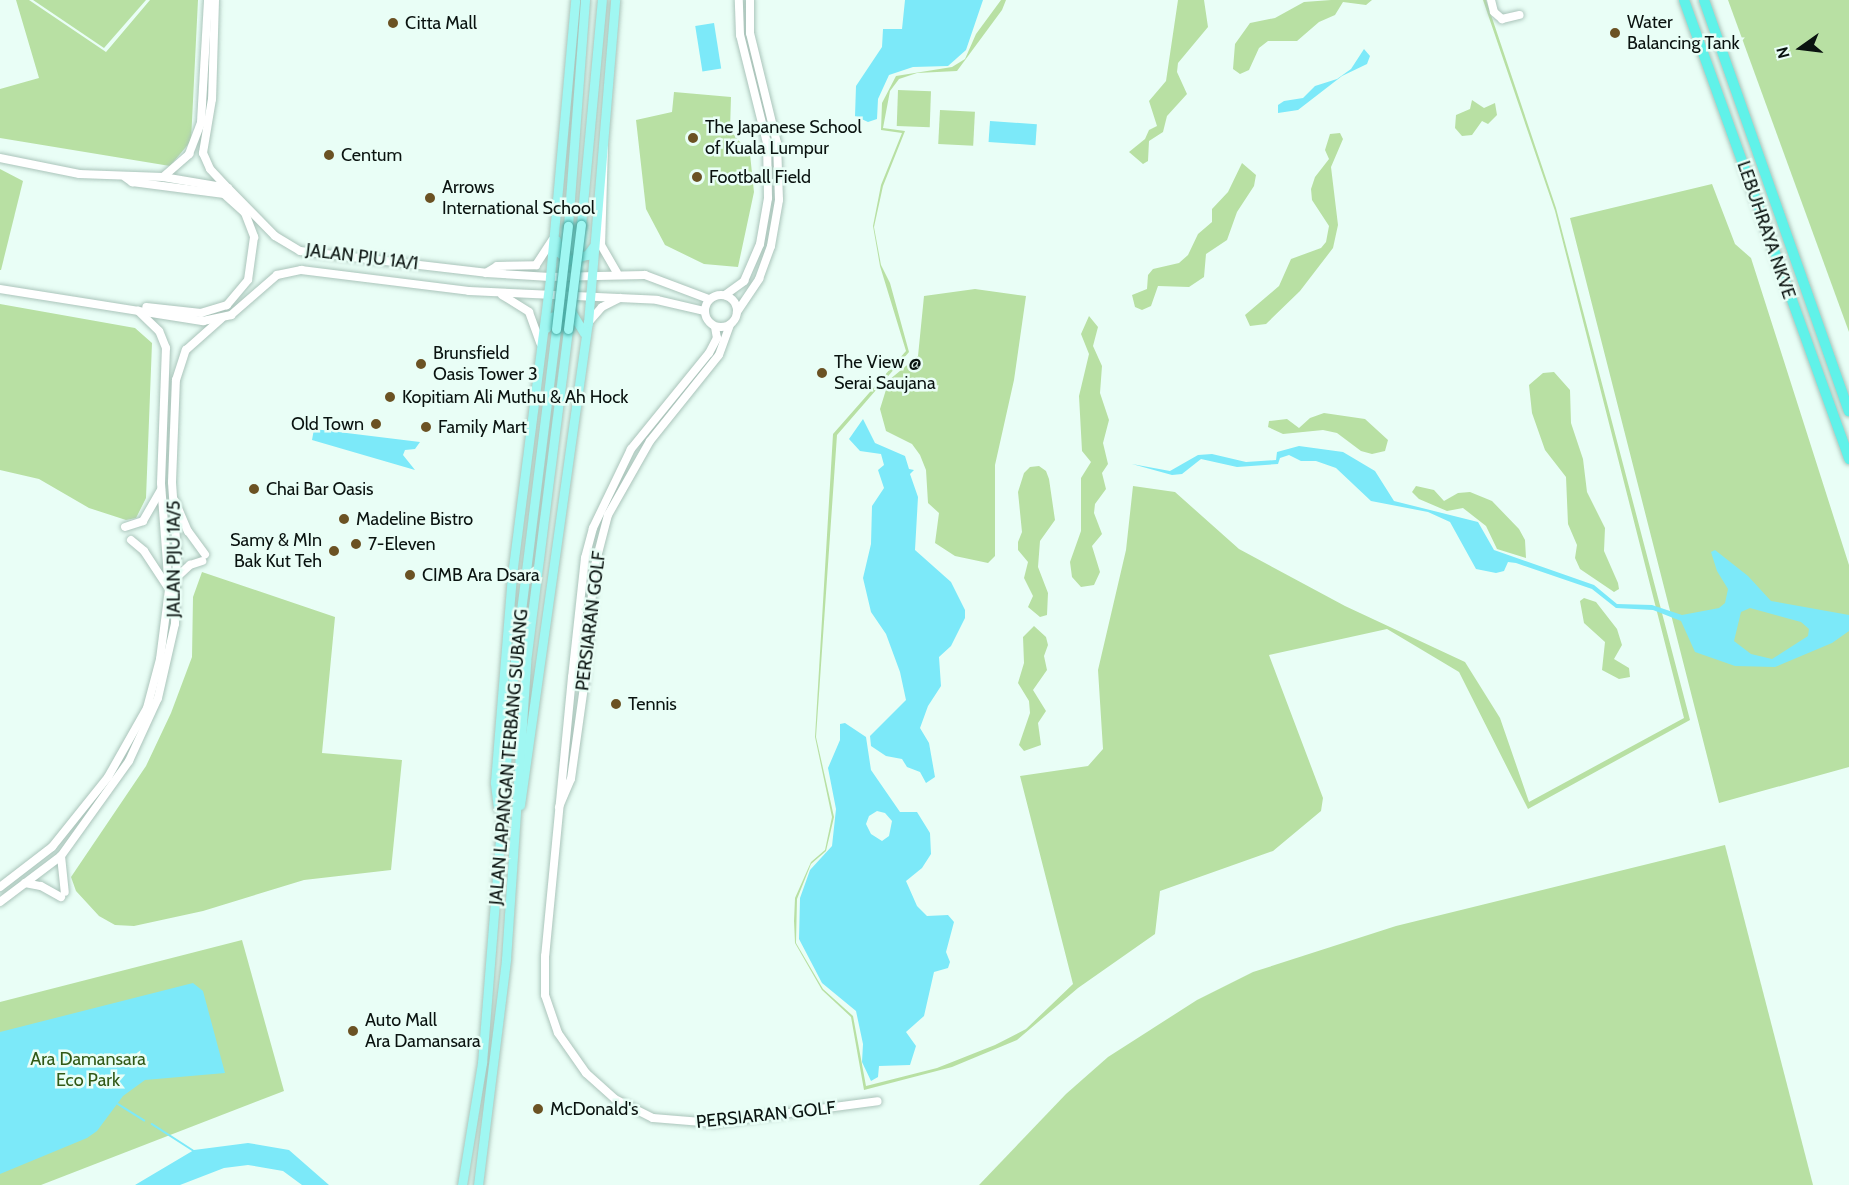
<!DOCTYPE html>
<style>
body{margin:0}
#map{position:relative;width:1849px;height:1185px;overflow:hidden;background:#e9fef6;font-family:Cabin,sans-serif}
div>[style]{position:absolute}
.green>*{inset:0;background:#b8e0a3;transform-origin:0 0}
.water>*{inset:0;background:#7ce9f9;transform-origin:0 0}
.stream>*{height:1.5px;margin:-0.75px;padding:0 0.75px;transform-origin:0.75px;border-radius:0.75px;background:#7ce9f9}
.roads{filter:drop-shadow(0 0 2px #aac4ba) drop-shadow(0 0 2px #aac4ba)}
.secondary>*{height:8px;margin:-4px;padding:0 4px;transform-origin:4px;border-radius:4px;background:#fff}
.secondary>.ring{margin:-4px;padding:0;box-sizing:content-box;background:none;border:8px solid #fff;border-radius:50%}
.primary>*{height:9px;margin:-4.5px;padding:0 4.5px;transform-origin:4.5px;border-radius:4.5px;background:#a0f7f2}
.highway>*{height:10px;margin:-5px;padding:0 5px;transform-origin:5px;border-radius:5px;background:#60f2e9}
.bridges{filter:drop-shadow(0 0 2px #42a49d) drop-shadow(0 0 2px #42a49d)}
.primary-bridge>*{height:9px;margin:-4.5px;padding:0 4.5px;transform-origin:4.5px;border-radius:4.5px;background:#a0f7f2}
.dots>*{width:16px;height:16px;translate:-50% -50%;box-sizing:border-box;border:3px solid #e9fef6;border-radius:50%}
span{translate:-50% -50%;white-space:nowrap;text-align:center;line-height:1.15;-webkit-text-stroke:5px #e9fef6;paint-order:stroke}
.poi-label{font-size:18px;color:#0a1310}
.left{translate:0 -50%;text-align:left}
.right{translate:-100% -50%;text-align:right}
.street-label{font-size:18px;color:#0a1310}
.park-label{font-size:18px;color:#315916}
.north{position:absolute;left:1771px;top:18px;width:60px;height:60px;-webkit-text-stroke:4px #e9fef6;paint-order:stroke;rotate:256deg;font-size:16px;font-weight:700;line-height:24px;text-align:center;color:#0a1310}
.north::after{content:'';display:block;margin:auto;width:21px;height:27px;background:#0a1310;clip-path:polygon(50% 0,100% 100%,50% 72%,0 100%)}
</style>
<div id="map">
<div class="green">
<i style="clip-path:polygon(16px 0,29px 0,106px 52px,150px 0,198px 0,191px 141px,170px 166px,0 138px,0 89px,39px 78px)"></i>
<i style="clip-path:polygon(33px 0,146px 0,104px 48px)"></i>
<i style="clip-path:polygon(1001px 0,1006px 0,1002px 10px,957px 71px,917px 73px,899px 79px,890px 91px,883px 128px,905px 131px,883px 186px,874px 227px,881px 265px,890px 283px,909px 352px,837px 435px,816px 737px,834px 817px,826px 851px,811px 864px,797px 899px,796px 943px,823px 989px,853px 1016px,866px 1086px,937px 1068px,995px 1045px,1026px 1029px,1073px 984px,1020px 776px,1088px 766px,1103px 749px,1098px 670px,1126px 550px,1133px 486px,1175px 492px,1239px 549px,1345px 606px,1465px 662px,1500px 718px,1529px 802px,1684px 718px,1555px 211px,1483px 0,1486px 0,1556px 208px,1690px 720px,1528px 809px,1459px 672px,1387px 629px,1269px 655px,1323px 798px,1321px 811px,1273px 851px,1160px 891px,1155px 934px,1078px 988px,1017px 1040px,952px 1067px,864px 1090px,851px 1017px,822px 990px,795px 943px,794px 921px,795px 898px,811px 862px,825px 850px,832px 817px,815px 737px,833px 434px,906px 351px,880px 266px,873px 226px,881px 185px,902px 133px,881px 130px,882px 103px,896px 76px,952px 67px,965px 59px,976px 34px)"></i>
<i style="clip-path:polygon(1178px 0,1204px 0,1208px 27px,1178px 63px,1177px 72px,1187px 94px,1167px 116px,1163px 132px,1149px 141px,1148px 161px,1143px 164px,1129px 152px,1145px 139px,1149px 130px,1157px 126px,1149px 101px,1166px 81px)"></i>
<i style="clip-path:polygon(1331px 0,1372px 0,1366px 5px,1343px 2px,1335px 15px,1319px 22px,1297px 41px,1268px 41px,1259px 48px,1249px 70px,1240px 74px,1233px 69px,1235px 44px,1250px 23px,1275px 18px,1304px 2px)"></i>
<i style="clip-path:polygon(1728px 0,1849px 0,1849px 332px)"></i>
<i style="left:898px;top:90px;width:33px;height:36px;rotate:2deg"></i>
<i style="clip-path:polygon(674px 92px,731px 97px,730px 130px,750px 154px,754px 192px,738px 267px,704px 264px,665px 245px,646px 209px,636px 120px,672px 112px)"></i>
<i style="clip-path:polygon(1472px 100px,1484px 108px,1495px 103px,1497px 115px,1488px 124px,1482px 121px,1472px 135px,1462px 136px,1455px 128px,1456px 115px,1470px 109px)"></i>
<i style="left:940px;top:110px;width:35px;height:34px;rotate:3deg"></i>
<i style="clip-path:polygon(1340px 133px,1343px 139px,1331px 167px,1338px 225px,1333px 248px,1300px 291px,1266px 324px,1250px 326px,1245px 315px,1279px 286px,1291px 259px,1321px 248px,1326px 242px,1329px 226px,1312px 200px,1311px 189px,1315px 177px,1329px 159px,1325px 150px,1330px 134px)"></i>
<i style="clip-path:polygon(1242px 163px,1256px 175px,1254px 186px,1237px 212px,1227px 240px,1206px 254px,1204px 277px,1189px 287px,1158px 286px,1151px 306px,1142px 310px,1135px 307px,1132px 295px,1147px 289px,1148px 275px,1153px 269px,1179px 263px,1188px 255px,1198px 234px,1212px 222px,1212px 209px,1228px 192px)"></i>
<i style="clip-path:polygon(0 169px,23px 181px,1px 270px,0 270px)"></i>
<i style="clip-path:polygon(1712px 184px,1735px 244px,1751px 258px,1849px 565px,1849px 767px,1719px 803px,1570px 218px)"></i>
<i style="clip-path:polygon(975px 289px,1026px 296px,1014px 380px,995px 465px,995px 556px,988px 563px,955px 556px,935px 543px,939px 513px,928px 503px,926px 470px,920px 455px,912px 444px,886px 431px,880px 409px,889px 380px,918px 356px,924px 296px)"></i>
<i style="clip-path:polygon(0 304px,135px 328px,152px 343px,146px 498px,136px 518px,126px 520px,89px 508px,39px 479px,0 470px)"></i>
<i style="clip-path:polygon(1089px 316px,1098px 327px,1093px 346px,1102px 366px,1100px 393px,1109px 420px,1103px 443px,1108px 464px,1102px 473px,1106px 489px,1095px 504px,1094px 513px,1102px 534px,1092px 546px,1100px 572px,1094px 585px,1081px 587px,1072px 577px,1070px 562px,1081px 531px,1081px 478px,1091px 462px,1082px 451px,1079px 396px,1089px 354px,1081px 334px)"></i>
<i style="clip-path:polygon(1554px 372px,1570px 390px,1571px 423px,1583px 459px,1587px 492px,1605px 528px,1604px 551px,1618px 583px,1619px 589px,1614px 592px,1580px 569px,1575px 558px,1577px 545px,1568px 524px,1566px 477px,1545px 450px,1532px 413px,1529px 385px,1543px 373px)"></i>
<i style="clip-path:polygon(1324px 413px,1365px 419px,1388px 440px,1385px 451px,1372px 454px,1361px 451px,1337px 433px,1323px 430px,1283px 434px,1268px 427px,1269px 421px,1287px 419px,1299px 428px,1310px 418px)"></i>
<i style="clip-path:polygon(1039px 466px,1046px 471px,1049px 479px,1055px 520px,1040px 541px,1038px 567px,1048px 593px,1047px 615px,1040px 617px,1028px 607px,1033px 596px,1024px 578px,1028px 562px,1018px 550px,1018px 542px,1022px 532px,1018px 492px,1024px 473px,1030px 467px)"></i>
<i style="clip-path:polygon(1416px 486px,1434px 490px,1444px 501px,1458px 493px,1470px 492px,1492px 501px,1519px 529px,1525px 540px,1526px 558px,1497px 549px,1486px 526px,1463px 508px,1447px 511px,1419px 499px,1412px 492px)"></i>
<i style="clip-path:polygon(202px 572px,335px 617px,322px 753px,402px 760px,391px 870px,304px 880px,203px 911px,134px 926px,115px 925px,99px 916px,76px 891px,71px 877px,146px 766px,171px 713px,192px 657px,193px 597px)"></i>
<i style="clip-path:polygon(1584px 598px,1596px 602px,1617px 629px,1622px 645px,1614px 659px,1629px 668px,1630px 677px,1619px 679px,1602px 670px,1605px 642px,1584px 623px,1580px 601px)"></i>
<i style="clip-path:polygon(1034px 626px,1046px 637px,1048px 645px,1044px 656px,1047px 670px,1033px 690px,1046px 711px,1038px 723px,1041px 745px,1024px 751px,1019px 745px,1030px 713px,1029px 701px,1018px 683px,1024px 663px,1023px 637px)"></i>
<i style="clip-path:polygon(1725px 845px,1813px 1185px,979px 1185px,1066px 1094px,1108px 1057px,1197px 1000px,1253px 972px,1396px 926px)"></i>
<i style="clip-path:polygon(242px 940px,284px 1091px,41px 1185px,0 1185px,0 1002px)"></i>
</div>
<div class="water">
<i style="clip-path:polygon(905px 0,983px 0,966px 50px,948px 66px,913px 67px,889px 75px,878px 99px,877px 119px,868px 122px,855px 116px,856px 86px,882px 47px,883px 29px,902px 29px)"></i>
<i style="left:714px;top:23px;width:46px;height:19px;rotate:81deg"></i>
<i style="clip-path:polygon(1364px 49px,1370px 56px,1367px 64px,1342px 76px,1298px 110px,1278px 113px,1278px 105px,1284px 101px,1303px 98px,1315px 86px,1337px 79px,1351px 69px)"></i>
<i style="left:990px;top:121px;width:47px;height:21px;rotate:4deg"></i>
<i style="clip-path:polygon(863px 419px,875px 443px,905px 456px,909px 469px,914px 470px,910px 474px,918px 497px,915px 550px,951px 582px,965px 610px,965px 618px,951px 646px,939px 657px,941px 686px,928px 706px,920px 728px,929px 743px,935px 777px,926px 783px,920px 772px,907px 767px,902px 759px,886px 756px,871px 746px,870px 736px,906px 700px,900px 672px,886px 634px,871px 612px,863px 578px,871px 544px,872px 506px,884px 488px,878px 470px,884px 465px,881px 454px,860px 451px,849px 439px)"></i>
<i style="clip-path:polygon(314px 429px,420px 442px,415px 449px,405px 450px,403px 455px,415px 470px,312px 440px)"></i>
<i style="clip-path:polygon(evenodd,1299px 446px,1343px 452px,1375px 471px,1394px 501px,1478px 522px,1494px 550px,1594px 585px,1617px 604px,1652px 605px,1682px 615px,1719px 608px,1725px 603px,1728px 589px,1717px 571px,1711px 552px,1715px 550px,1748px 576px,1771px 601px,1849px 615px,1849px 631px,1832px 643px,1775px 667px,1735px 666px,1695px 652px,1681px 621px,1653px 610px,1616px 608px,1592px 589px,1516px 563px,1508px 562px,1504px 571px,1496px 573px,1476px 569px,1450px 522px,1428px 512px,1371px 501px,1336px 468px,1316px 461px,1301px 461px,1289px 455px,1280px 458px,1278px 464px,1237px 467px,1201px 459px,1182px 474px,1172px 475px,1132px 464px,1170px 471px,1198px 455px,1212px 454px,1246px 462px,1276px 460px,1277px 452px,1299px 446px,1750px 608px,1801px 622px,1809px 629px,1808px 636px,1772px 659px,1751px 654px,1734px 641px,1741px 612px,1750px 608px)"></i>
<i style="clip-path:polygon(evenodd,845px 723px,866px 737px,871px 770px,900px 812px,917px 812px,930px 833px,931px 854px,922px 868px,906px 881px,917px 906px,927px 916px,948px 915px,954px 922px,946px 952px,950px 962px,948px 968px,934px 972px,924px 1016px,906px 1032px,916px 1046px,910px 1065px,879px 1066px,878px 1077px,871px 1081px,862px 1062px,863px 1044px,856px 1011px,822px 983px,799px 939px,800px 898px,810px 870px,832px 846px,836px 809px,828px 768px,840px 740px,840px 724px,845px 723px,877px 811px,885px 813px,892px 821px,889px 836px,882px 841px,871px 834px,866px 824px,869px 816px,877px 811px)"></i>
<i style="clip-path:polygon(193px 983px,203px 991px,225px 1073px,145px 1080px,123px 1096px,97px 1131px,87px 1138px,0 1174px,0 1032px)"></i>
<i style="clip-path:polygon(248px 1143px,289px 1150px,329px 1185px,302px 1185px,283px 1171px,248px 1165px,224px 1168px,180px 1185px,135px 1185px,194px 1150px)"></i>
</div>
<div class="stream">
<i style="left:118px;top:1104px;width:31px;rotate:32deg"></i>
<i style="left:152px;top:1124px;width:50px;rotate:32.7deg"></i>
</div>
<div class="roads">
<div class="secondary">
<i style="left:215px;top:0;width:99px;rotate:91.7deg"></i>
<i style="left:212px;top:99px;width:55px;rotate:99.5deg"></i>
<i style="left:203px;top:153px;width:17px;rotate:66deg"></i>
<i style="left:210px;top:169px;width:25px;rotate:47deg"></i>
<i style="left:1491px;top:0;width:12px;rotate:76deg"></i>
<i style="left:1494px;top:12px;width:11px;rotate:41deg"></i>
<i style="left:1502px;top:19px;width:18px;rotate:-13deg"></i>
<i style="left:604px;top:146px;width:99px;rotate:91.7deg"></i>
<i style="left:601px;top:245px;width:32px;rotate:60deg"></i>
<i style="left:0;top:158px;width:81px;rotate:11.4deg"></i>
<i style="left:79px;top:174px;width:84px;rotate:2deg"></i>
<i style="left:163px;top:177px;width:66px;rotate:9.6deg"></i>
<i style="left:228px;top:188px;width:67px;rotate:45.6deg"></i>
<i style="left:275px;top:236px;width:29px;rotate:31deg"></i>
<i style="left:300px;top:251px;width:187px;rotate:6.7deg"></i>
<i style="left:486px;top:273px;width:64px;rotate:3.6deg"></i>
<i style="left:550px;top:277px;width:95px;rotate:-1.2deg"></i>
<i style="left:645px;top:275px;width:68px;rotate:20.6deg"></i>
<i style="left:125px;top:177px;width:9px;rotate:36deg"></i>
<i style="left:132px;top:182px;width:93px;rotate:7.4deg"></i>
<i style="left:224px;top:194px;width:28px;rotate:42deg"></i>
<i style="left:245px;top:213px;width:26px;rotate:69deg"></i>
<i style="left:254px;top:237px;width:43px;rotate:97.9deg"></i>
<i style="left:248px;top:280px;width:33px;rotate:130deg"></i>
<i style="left:227px;top:305px;width:27px;rotate:163deg"></i>
<i style="left:201px;top:313px;width:55px;rotate:-173.8deg"></i>
<i style="left:163px;top:177px;width:35px;rotate:-41deg"></i>
<i style="left:189px;top:154px;width:34px;rotate:-69deg"></i>
<i style="left:201px;top:122px;width:122px;rotate:-86.7deg"></i>
<i style="left:486px;top:273px;width:13px;rotate:-32deg"></i>
<i style="left:497px;top:266px;width:39px;rotate:-1deg"></i>
<i style="left:536px;top:265px;width:30px;rotate:-57deg"></i>
<i style="left:0;top:289px;width:206px;rotate:9deg"></i>
<i style="left:203px;top:321px;width:29px;rotate:-12deg"></i>
<i style="left:231px;top:315px;width:61px;rotate:-41deg"></i>
<i style="left:277px;top:275px;width:25px;rotate:-12deg"></i>
<i style="left:301px;top:270px;width:169px;rotate:7.1deg"></i>
<i style="left:469px;top:291px;width:188px;rotate:2.7deg"></i>
<i style="left:657px;top:300px;width:48px;rotate:13.2deg"></i>
<i class="ring" style="left:705px;top:295px;width:24px;height:24px"></i>
<i style="left:502px;top:295px;width:32px;rotate:32deg"></i>
<i style="left:529px;top:312px;width:33px;rotate:70deg"></i>
<i style="left:725px;top:295px;width:24px;rotate:-36deg"></i>
<i style="left:744px;top:281px;width:40px;rotate:-66.6deg"></i>
<i style="left:760px;top:244px;width:47px;rotate:-80.1deg"></i>
<i style="left:768px;top:198px;width:55px;rotate:-91deg"></i>
<i style="left:767px;top:143px;width:111px;rotate:-104deg"></i>
<i style="left:740px;top:35px;width:35px;rotate:-92deg"></i>
<i style="left:737px;top:312px;width:40px;rotate:-56deg"></i>
<i style="left:759px;top:279px;width:35px;rotate:-70deg"></i>
<i style="left:771px;top:246px;width:47px;rotate:-80.1deg"></i>
<i style="left:779px;top:200px;width:57px;rotate:-92deg"></i>
<i style="left:777px;top:143px;width:113px;rotate:-103.8deg"></i>
<i style="left:750px;top:33px;width:33px;rotate:-90deg"></i>
<i style="left:588px;top:323px;width:21px;rotate:-49deg"></i>
<i style="left:602px;top:307px;width:20px;rotate:-27deg"></i>
<i style="left:715px;top:327px;width:11px;rotate:80deg"></i>
<i style="left:717px;top:338px;width:17px;rotate:118deg"></i>
<i style="left:709px;top:353px;width:124px;rotate:129.1deg"></i>
<i style="left:631px;top:449px;width:88px;rotate:115.7deg"></i>
<i style="left:593px;top:528px;width:31px;rotate:105deg"></i>
<i style="left:585px;top:558px;width:120px;rotate:96.2deg"></i>
<i style="left:572px;top:677px;width:280px;rotate:95.5deg"></i>
<i style="left:545px;top:956px;width:39px;rotate:90deg"></i>
<i style="left:545px;top:995px;width:40px;rotate:71.1deg"></i>
<i style="left:558px;top:1033px;width:49px;rotate:55deg"></i>
<i style="left:586px;top:1073px;width:39px;rotate:42deg"></i>
<i style="left:615px;top:1099px;width:42px;rotate:26.6deg"></i>
<i style="left:653px;top:1118px;width:61px;rotate:4.7deg"></i>
<i style="left:714px;top:1123px;width:165px;rotate:-7.6deg"></i>
<i style="left:175px;top:501px;width:33px;rotate:67deg"></i>
<i style="left:188px;top:531px;width:29px;rotate:54deg"></i>
<i style="left:125px;top:527px;width:19px;rotate:-18deg"></i>
<i style="left:143px;top:521px;width:36px;rotate:-60deg"></i>
<i style="left:131px;top:540px;width:17px;rotate:40deg"></i>
<i style="left:144px;top:551px;width:42px;rotate:56.7deg"></i>
<i style="left:177px;top:577px;width:18px;rotate:-43deg"></i>
<i style="left:190px;top:565px;width:13px;rotate:-18deg"></i>
<i style="left:559px;top:807px;width:30px;rotate:-67deg"></i>
<i style="left:571px;top:779px;width:101px;rotate:-82deg"></i>
<i style="left:585px;top:679px;width:110px;rotate:-85.3deg"></i>
<i style="left:594px;top:569px;width:56px;rotate:-75.5deg"></i>
<i style="left:608px;top:515px;width:85px;rotate:-60.4deg"></i>
<i style="left:650px;top:441px;width:110px;rotate:-51.3deg"></i>
<i style="left:719px;top:355px;width:32px;rotate:-70deg"></i>
<i style="left:61px;top:856px;width:36px;rotate:84deg"></i>
<i style="left:25px;top:883px;width:16px;rotate:11deg"></i>
<i style="left:41px;top:886px;width:23px;rotate:29deg"></i>
<i style="left:0;top:887px;width:66px;rotate:-37.6deg"></i>
<i style="left:52px;top:847px;width:90px;rotate:-51.3deg"></i>
<i style="left:108px;top:777px;width:79px;rotate:-60.5deg"></i>
<i style="left:147px;top:708px;width:51px;rotate:-75.1deg"></i>
<i style="left:160px;top:659px;width:70px;rotate:-82.6deg"></i>
<i style="left:169px;top:590px;width:107px;rotate:-94.3deg"></i>
<i style="left:161px;top:483px;width:135px;rotate:-87.9deg"></i>
<i style="left:166px;top:348px;width:18px;rotate:-112deg"></i>
<i style="left:159px;top:331px;width:29px;rotate:-136deg"></i>
<i style="left:0;top:902px;width:76px;rotate:-37deg"></i>
<i style="left:61px;top:856px;width:117px;rotate:-54.4deg"></i>
<i style="left:129px;top:761px;width:69px;rotate:-65.3deg"></i>
<i style="left:158px;top:698px;width:76px;rotate:-77.1deg"></i>
<i style="left:175px;top:624px;width:70px;rotate:-88.4deg"></i>
<i style="left:177px;top:554px;width:72px;rotate:-94deg"></i>
<i style="left:172px;top:482px;width:102px;rotate:-87.8deg"></i>
<i style="left:176px;top:380px;width:32px;rotate:-72deg"></i>
<i style="left:186px;top:350px;width:47px;rotate:-41.5deg"></i>
</div>
<div class="primary">
<i style="left:581px;top:225px;width:226px;rotate:-84.7deg"></i>
<i style="left:568px;top:226px;width:227px;rotate:-85.7deg"></i>
<i style="left:556px;top:240px;width:14px;rotate:73deg"></i>
<i style="left:560px;top:253px;width:11px;rotate:38deg"></i>
<i style="left:569px;top:260px;width:19px;rotate:-16deg"></i>
<i style="left:587px;top:255px;width:10px;rotate:-53deg"></i>
<i style="left:546px;top:328px;width:13px;rotate:-61deg"></i>
<i style="left:552px;top:317px;width:20px;rotate:-11deg"></i>
<i style="left:572px;top:313px;width:23px;rotate:59deg"></i>
<i style="left:520px;top:805px;width:487px;rotate:-82deg"></i>
<i style="left:588px;top:323px;width:324px;rotate:-85.2deg"></i>
<i style="left:498px;top:808px;width:26px;rotate:-97deg"></i>
<i style="left:495px;top:782px;width:208px;rotate:-85.3deg"></i>
<i style="left:512px;top:575px;width:300px;rotate:-82.7deg"></i>
<i style="left:550px;top:277px;width:278px;rotate:-84.8deg"></i>
<i style="left:462px;top:1185px;width:124px;rotate:-80.7deg"></i>
<i style="left:482px;top:1063px;width:389px;rotate:-85.4deg"></i>
<i style="left:513px;top:675px;width:349px;rotate:-82.9deg"></i>
<i style="left:478px;top:1185px;width:228px;rotate:-82.9deg"></i>
<i style="left:506px;top:959px;width:298px;rotate:-86.1deg"></i>
<i style="left:526px;top:662px;width:336px;rotate:-82.8deg"></i>
</div>
<div class="highway">
<i style="left:1684px;top:0;width:488px;rotate:70.2deg"></i>
<i style="left:1704px;top:0;width:436px;rotate:70.6deg"></i>
</div>
</div>
<div class="bridges">
<div class="primary-bridge">
<i style="left:556px;top:329px;width:104px;rotate:-83.4deg"></i>
<i style="left:568px;top:329px;width:105px;rotate:-82.9deg"></i>
</div>
</div>
<div class="dots">
<i style="left:393px;top:23px;background:#6b5223"></i>
<i style="left:1615px;top:33px;background:#6b5223"></i>
<i style="left:693px;top:138px;background:#6b5223"></i>
<i style="left:329px;top:155px;background:#6b5223"></i>
<i style="left:697px;top:177px;background:#6b5223"></i>
<i style="left:430px;top:198px;background:#6b5223"></i>
<i style="left:421px;top:364px;background:#6b5223"></i>
<i style="left:822px;top:373px;background:#6b5223"></i>
<i style="left:390px;top:397px;background:#6b5223"></i>
<i style="left:376px;top:424px;background:#6b5223"></i>
<i style="left:426px;top:427px;background:#6b5223"></i>
<i style="left:254px;top:489px;background:#6b5223"></i>
<i style="left:344px;top:519px;background:#6b5223"></i>
<i style="left:356px;top:544px;background:#6b5223"></i>
<i style="left:334px;top:551px;background:#6b5223"></i>
<i style="left:410px;top:575px;background:#6b5223"></i>
<i style="left:616px;top:704px;background:#6b5223"></i>
<i style="left:353px;top:1031px;background:#6b5223"></i>
<i style="left:538px;top:1109px;background:#6b5223"></i>
</div>
<div class="poi-label">
<span class="left" style="left:405px;top:23px">Citta Mall</span>
<span class="left" style="left:1627px;top:33px">Water<br>Balancing Tank</span>
<span class="left" style="left:705px;top:138px">The Japanese School<br>of Kuala Lumpur</span>
<span class="left" style="left:341px;top:155px">Centum</span>
<span class="left" style="left:709px;top:177px">Football Field</span>
<span class="left" style="left:442px;top:198px">Arrows<br>International School</span>
<span class="left" style="left:433px;top:364px">Brunsfield<br>Oasis Tower 3</span>
<span class="left" style="left:834px;top:373px">The View @<br>Serai Saujana</span>
<span class="left" style="left:402px;top:397px">Kopitiam Ali Muthu &amp; Ah Hock</span>
<span class="right" style="left:364px;top:424px">Old Town</span>
<span class="left" style="left:438px;top:427px">Family Mart</span>
<span class="left" style="left:266px;top:489px">Chai Bar Oasis</span>
<span class="left" style="left:356px;top:519px">Madeline Bistro</span>
<span class="right" style="left:322px;top:551px">Samy &amp; MIn<br>Bak Kut Teh</span>
<span class="left" style="left:368px;top:544px">7-Eleven</span>
<span class="left" style="left:422px;top:575px">CIMB Ara Dsara</span>
<span class="left" style="left:628px;top:704px">Tennis</span>
<span class="left" style="left:365px;top:1031px">Auto Mall<br>Ara Damansara</span>
<span class="left" style="left:550px;top:1109px">McDonald's</span>
</div>
<div class="street-label">
<span style="left:1766px;top:230px;rotate:71deg">LEBUHRAYA NKVE</span>
<span style="left:362px;top:257px;rotate:7deg">JALAN PJU 1A/1</span>
<span style="left:174px;top:559px;rotate:-90deg">JALAN PJU 1A/5</span>
<span style="left:591px;top:621px;rotate:-83deg">PERSIARAN GOLF</span>
<span style="left:509px;top:757px;rotate:-85deg">JALAN LAPANGAN TERBANG SUBANG</span>
<span style="left:766px;top:1115px;rotate:-6deg">PERSIARAN GOLF</span>
</div>
<div class="park-label">
<span style="left:88px;top:1070px">Ara Damansara<br>Eco Park</span>
</div>
<div class="north">N</div>
</div>
